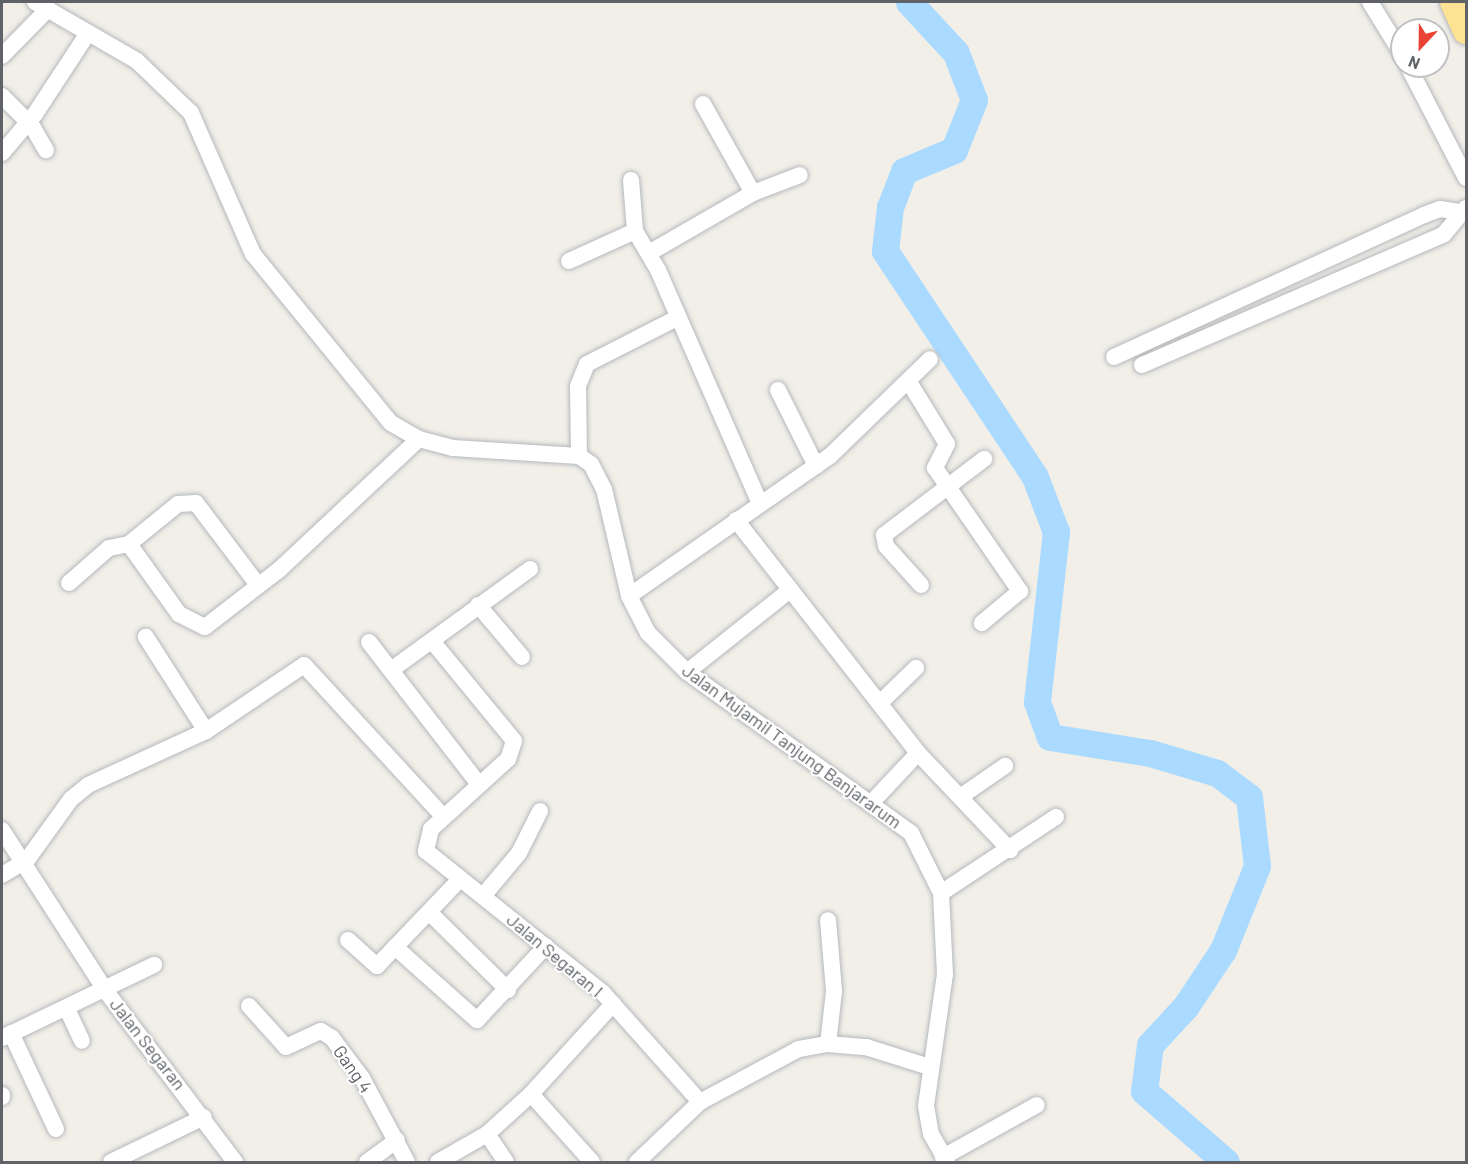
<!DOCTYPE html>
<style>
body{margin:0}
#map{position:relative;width:1468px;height:1164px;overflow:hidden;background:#f1efe8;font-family:Barlow,sans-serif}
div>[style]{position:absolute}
.river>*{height:27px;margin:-13.5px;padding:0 13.5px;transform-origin:13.5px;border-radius:13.5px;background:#aadaff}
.roads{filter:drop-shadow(0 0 2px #b5b8bc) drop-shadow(0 0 2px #b5b8bc)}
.minor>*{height:16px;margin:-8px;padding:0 8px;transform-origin:8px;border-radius:8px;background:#fff}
.highway>*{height:26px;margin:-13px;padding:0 13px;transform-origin:13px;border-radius:13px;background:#fde293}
span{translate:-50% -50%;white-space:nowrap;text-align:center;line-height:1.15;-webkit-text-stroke:4.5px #fff;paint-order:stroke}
.street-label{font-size:18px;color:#5f6368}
.frame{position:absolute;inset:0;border:3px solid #5f6368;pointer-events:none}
.north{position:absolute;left:1390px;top:18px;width:60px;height:60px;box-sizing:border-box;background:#fff;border:2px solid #bfc1c3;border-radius:50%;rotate:202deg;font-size:16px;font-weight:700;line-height:24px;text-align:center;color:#5f6368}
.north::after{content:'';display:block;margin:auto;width:21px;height:27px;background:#ea4335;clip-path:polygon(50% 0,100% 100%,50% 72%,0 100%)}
</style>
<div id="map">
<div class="river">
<i style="left:909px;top:2px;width:69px;rotate:47.3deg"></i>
<i style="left:956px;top:53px;width:50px;rotate:69deg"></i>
<i style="left:974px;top:100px;width:54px;rotate:111.8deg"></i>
<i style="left:954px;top:150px;width:54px;rotate:157.2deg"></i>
<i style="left:904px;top:171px;width:39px;rotate:111deg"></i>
<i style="left:890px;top:207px;width:44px;rotate:96.5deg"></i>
<i style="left:885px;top:251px;width:271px;rotate:56.4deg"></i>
<i style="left:1035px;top:477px;width:59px;rotate:69.1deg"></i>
<i style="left:1056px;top:532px;width:171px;rotate:96.4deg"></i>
<i style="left:1037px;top:702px;width:37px;rotate:70deg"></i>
<i style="left:1050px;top:737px;width:101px;rotate:9.1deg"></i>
<i style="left:1150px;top:753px;width:70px;rotate:16.6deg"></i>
<i style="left:1217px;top:773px;width:40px;rotate:37deg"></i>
<i style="left:1249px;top:797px;width:69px;rotate:83.4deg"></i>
<i style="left:1257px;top:866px;width:91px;rotate:112deg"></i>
<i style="left:1223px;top:950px;width:67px;rotate:123.5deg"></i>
<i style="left:1186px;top:1006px;width:53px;rotate:132.7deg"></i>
<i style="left:1150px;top:1045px;width:46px;rotate:97.4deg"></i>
<i style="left:1144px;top:1091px;width:108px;rotate:40.9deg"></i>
</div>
<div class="roads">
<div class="minor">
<i style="left:35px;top:2px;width:118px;rotate:30deg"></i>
<i style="left:137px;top:61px;width:75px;rotate:43.9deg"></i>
<i style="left:191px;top:113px;width:154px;rotate:66.3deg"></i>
<i style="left:253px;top:254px;width:218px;rotate:50.8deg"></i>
<i style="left:391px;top:423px;width:32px;rotate:30deg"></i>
<i style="left:419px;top:439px;width:35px;rotate:15deg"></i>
<i style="left:453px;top:448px;width:126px;rotate:3.6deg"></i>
<i style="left:579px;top:456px;width:14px;rotate:34deg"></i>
<i style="left:591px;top:464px;width:28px;rotate:63deg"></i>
<i style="left:604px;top:489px;width:110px;rotate:76.8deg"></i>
<i style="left:629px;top:596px;width:42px;rotate:62.8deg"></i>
<i style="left:648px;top:633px;width:55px;rotate:45deg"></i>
<i style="left:687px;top:672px;width:276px;rotate:35.7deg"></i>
<i style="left:911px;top:833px;width:67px;rotate:63.4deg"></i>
<i style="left:941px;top:893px;width:81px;rotate:87.2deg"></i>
<i style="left:945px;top:974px;width:133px;rotate:98.2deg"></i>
<i style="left:926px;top:1106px;width:28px;rotate:80deg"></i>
<i style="left:931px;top:1134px;width:32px;rotate:60deg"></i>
<i style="left:1370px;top:2px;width:61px;rotate:58.4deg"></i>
<i style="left:2px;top:56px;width:66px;rotate:-45.6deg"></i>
<i style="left:1408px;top:66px;width:126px;rotate:62.6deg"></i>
<i style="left:2px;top:96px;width:42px;rotate:45deg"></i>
<i style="left:32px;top:126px;width:28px;rotate:60deg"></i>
<i style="left:703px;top:104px;width:102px;rotate:60.7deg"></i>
<i style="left:2px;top:153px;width:51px;rotate:-49.8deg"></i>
<i style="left:35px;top:114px;width:97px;rotate:-56.8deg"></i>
<i style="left:631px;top:180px;width:51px;rotate:85.5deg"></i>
<i style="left:635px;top:231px;width:45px;rotate:59.5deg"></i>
<i style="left:658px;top:270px;width:254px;rotate:66.4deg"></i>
<i style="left:649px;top:253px;width:120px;rotate:-30deg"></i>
<i style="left:753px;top:193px;width:50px;rotate:-21deg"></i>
<i style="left:569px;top:261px;width:72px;rotate:-24.4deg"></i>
<i style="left:1114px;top:357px;width:341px;rotate:-24.6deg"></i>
<i style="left:1424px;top:215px;width:17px;rotate:-21deg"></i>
<i style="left:1440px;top:209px;width:19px;rotate:9deg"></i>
<i style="left:1142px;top:365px;width:329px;rotate:-23.4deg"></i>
<i style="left:1444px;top:234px;width:34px;rotate:-50deg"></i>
<i style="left:909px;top:382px;width:73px;rotate:58.5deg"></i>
<i style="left:947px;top:444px;width:27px;rotate:117deg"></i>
<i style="left:935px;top:468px;width:150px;rotate:55.4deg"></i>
<i style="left:1020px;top:591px;width:50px;rotate:139.9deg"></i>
<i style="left:778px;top:390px;width:85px;rotate:63.4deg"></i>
<i style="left:579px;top:456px;width:70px;rotate:-90.8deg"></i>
<i style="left:578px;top:386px;width:24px;rotate:-68deg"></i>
<i style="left:587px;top:364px;width:103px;rotate:-27.1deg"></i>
<i style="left:736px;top:520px;width:296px;rotate:52deg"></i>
<i style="left:918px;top:753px;width:134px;rotate:46.5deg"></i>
<i style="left:69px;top:583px;width:53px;rotate:-41.2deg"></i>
<i style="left:109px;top:548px;width:20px;rotate:-11deg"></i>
<i style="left:258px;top:585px;width:103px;rotate:-127.1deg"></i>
<i style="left:196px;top:503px;width:18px;rotate:177deg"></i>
<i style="left:178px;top:504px;width:63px;rotate:140.8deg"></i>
<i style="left:129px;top:544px;width:86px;rotate:54.5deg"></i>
<i style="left:179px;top:614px;width:29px;rotate:27deg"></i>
<i style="left:205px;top:627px;width:95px;rotate:-37.7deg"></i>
<i style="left:280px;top:569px;width:190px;rotate:-43.1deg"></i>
<i style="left:921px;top:585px;width:52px;rotate:-131.9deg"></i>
<i style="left:886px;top:546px;width:11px;rotate:-100deg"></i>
<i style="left:884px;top:535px;width:126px;rotate:-37.2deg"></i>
<i style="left:629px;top:596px;width:245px;rotate:-34.9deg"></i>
<i style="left:830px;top:456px;width:139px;rotate:-44.1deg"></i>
<i style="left:478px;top:605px;width:68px;rotate:49.8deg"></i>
<i style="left:432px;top:641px;width:129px;rotate:50.6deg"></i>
<i style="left:514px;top:741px;width:19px;rotate:108deg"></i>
<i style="left:508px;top:759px;width:104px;rotate:137.7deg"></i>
<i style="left:431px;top:829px;width:23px;rotate:103deg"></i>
<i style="left:426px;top:851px;width:227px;rotate:38.7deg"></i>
<i style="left:603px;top:993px;width:146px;rotate:48.3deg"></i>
<i style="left:369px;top:642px;width:178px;rotate:52.3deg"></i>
<i style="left:391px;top:670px;width:172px;rotate:-36deg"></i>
<i style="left:687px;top:672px;width:132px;rotate:-38.5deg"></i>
<i style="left:881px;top:702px;width:49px;rotate:-44.2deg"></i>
<i style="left:206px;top:731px;width:118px;rotate:-34deg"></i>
<i style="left:304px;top:665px;width:204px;rotate:47.4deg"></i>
<i style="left:960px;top:797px;width:55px;rotate:-34.6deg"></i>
<i style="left:873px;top:801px;width:66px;rotate:-46.8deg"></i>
<i style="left:2px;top:830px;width:190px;rotate:57.2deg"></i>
<i style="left:105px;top:990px;width:216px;rotate:52.9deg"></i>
<i style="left:2px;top:875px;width:29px;rotate:-31deg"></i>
<i style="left:27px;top:860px;width:75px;rotate:-54.2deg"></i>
<i style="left:71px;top:799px;width:22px;rotate:-39deg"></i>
<i style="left:88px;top:785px;width:130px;rotate:-24.6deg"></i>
<i style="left:206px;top:731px;width:112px;rotate:-122.6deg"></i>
<i style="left:941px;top:893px;width:138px;rotate:-33.5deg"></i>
<i style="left:483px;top:896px;width:56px;rotate:-50.1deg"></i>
<i style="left:519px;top:853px;width:47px;rotate:-63.4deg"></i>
<i style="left:434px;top:917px;width:104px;rotate:44.6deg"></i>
<i style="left:348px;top:940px;width:39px;rotate:42deg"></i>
<i style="left:377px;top:966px;width:120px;rotate:-46.3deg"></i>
<i style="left:395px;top:947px;width:110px;rotate:41.7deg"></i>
<i style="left:477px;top:1020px;width:101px;rotate:-47deg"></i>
<i style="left:249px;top:1006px;width:55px;rotate:47.9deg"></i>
<i style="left:286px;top:1047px;width:38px;rotate:-25deg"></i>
<i style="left:321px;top:1031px;width:13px;rotate:32deg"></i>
<i style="left:332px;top:1038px;width:50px;rotate:53.1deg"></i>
<i style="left:362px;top:1078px;width:95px;rotate:61.8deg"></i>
<i style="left:67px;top:1009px;width:35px;rotate:65deg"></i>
<i style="left:11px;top:1033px;width:106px;rotate:64.9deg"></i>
<i style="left:2px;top:1038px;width:169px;rotate:-25.7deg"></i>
<i style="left:828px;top:1044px;width:53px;rotate:-83.5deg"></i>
<i style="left:834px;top:991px;width:71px;rotate:-94.8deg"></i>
<i style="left:2px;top:1095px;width:2px;rotate:90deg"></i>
<i style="left:943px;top:1157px;width:107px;rotate:-29deg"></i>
<i style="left:111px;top:1162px;width:103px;rotate:-25.8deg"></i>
<i style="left:367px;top:1162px;width:37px;rotate:-36deg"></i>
<i style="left:438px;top:1162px;width:56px;rotate:-29.7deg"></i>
<i style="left:506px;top:1162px;width:34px;rotate:-124deg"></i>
<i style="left:487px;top:1134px;width:59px;rotate:-42.3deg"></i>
<i style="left:592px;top:1162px;width:91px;rotate:-131.9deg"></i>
<i style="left:531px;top:1094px;width:122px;rotate:-47.7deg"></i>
<i style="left:637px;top:1162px;width:87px;rotate:-43.6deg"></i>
<i style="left:700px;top:1102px;width:112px;rotate:-28.2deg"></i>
<i style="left:799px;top:1049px;width:29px;rotate:-10deg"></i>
<i style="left:828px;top:1044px;width:38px;rotate:5deg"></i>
<i style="left:866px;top:1047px;width:66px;rotate:17.6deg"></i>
</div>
<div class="highway">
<i style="left:1453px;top:2px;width:32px;rotate:66deg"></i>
</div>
</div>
<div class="street-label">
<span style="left:792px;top:746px;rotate:36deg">Jalan Mujamil Tanjung Banjararum</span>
<span style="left:555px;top:955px;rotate:40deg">Jalan Segaran I</span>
<span style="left:148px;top:1044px;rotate:52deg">Jalan Segaran</span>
<span style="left:353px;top:1069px;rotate:55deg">Gang 4</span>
</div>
<div class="frame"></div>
<div class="north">N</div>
</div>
